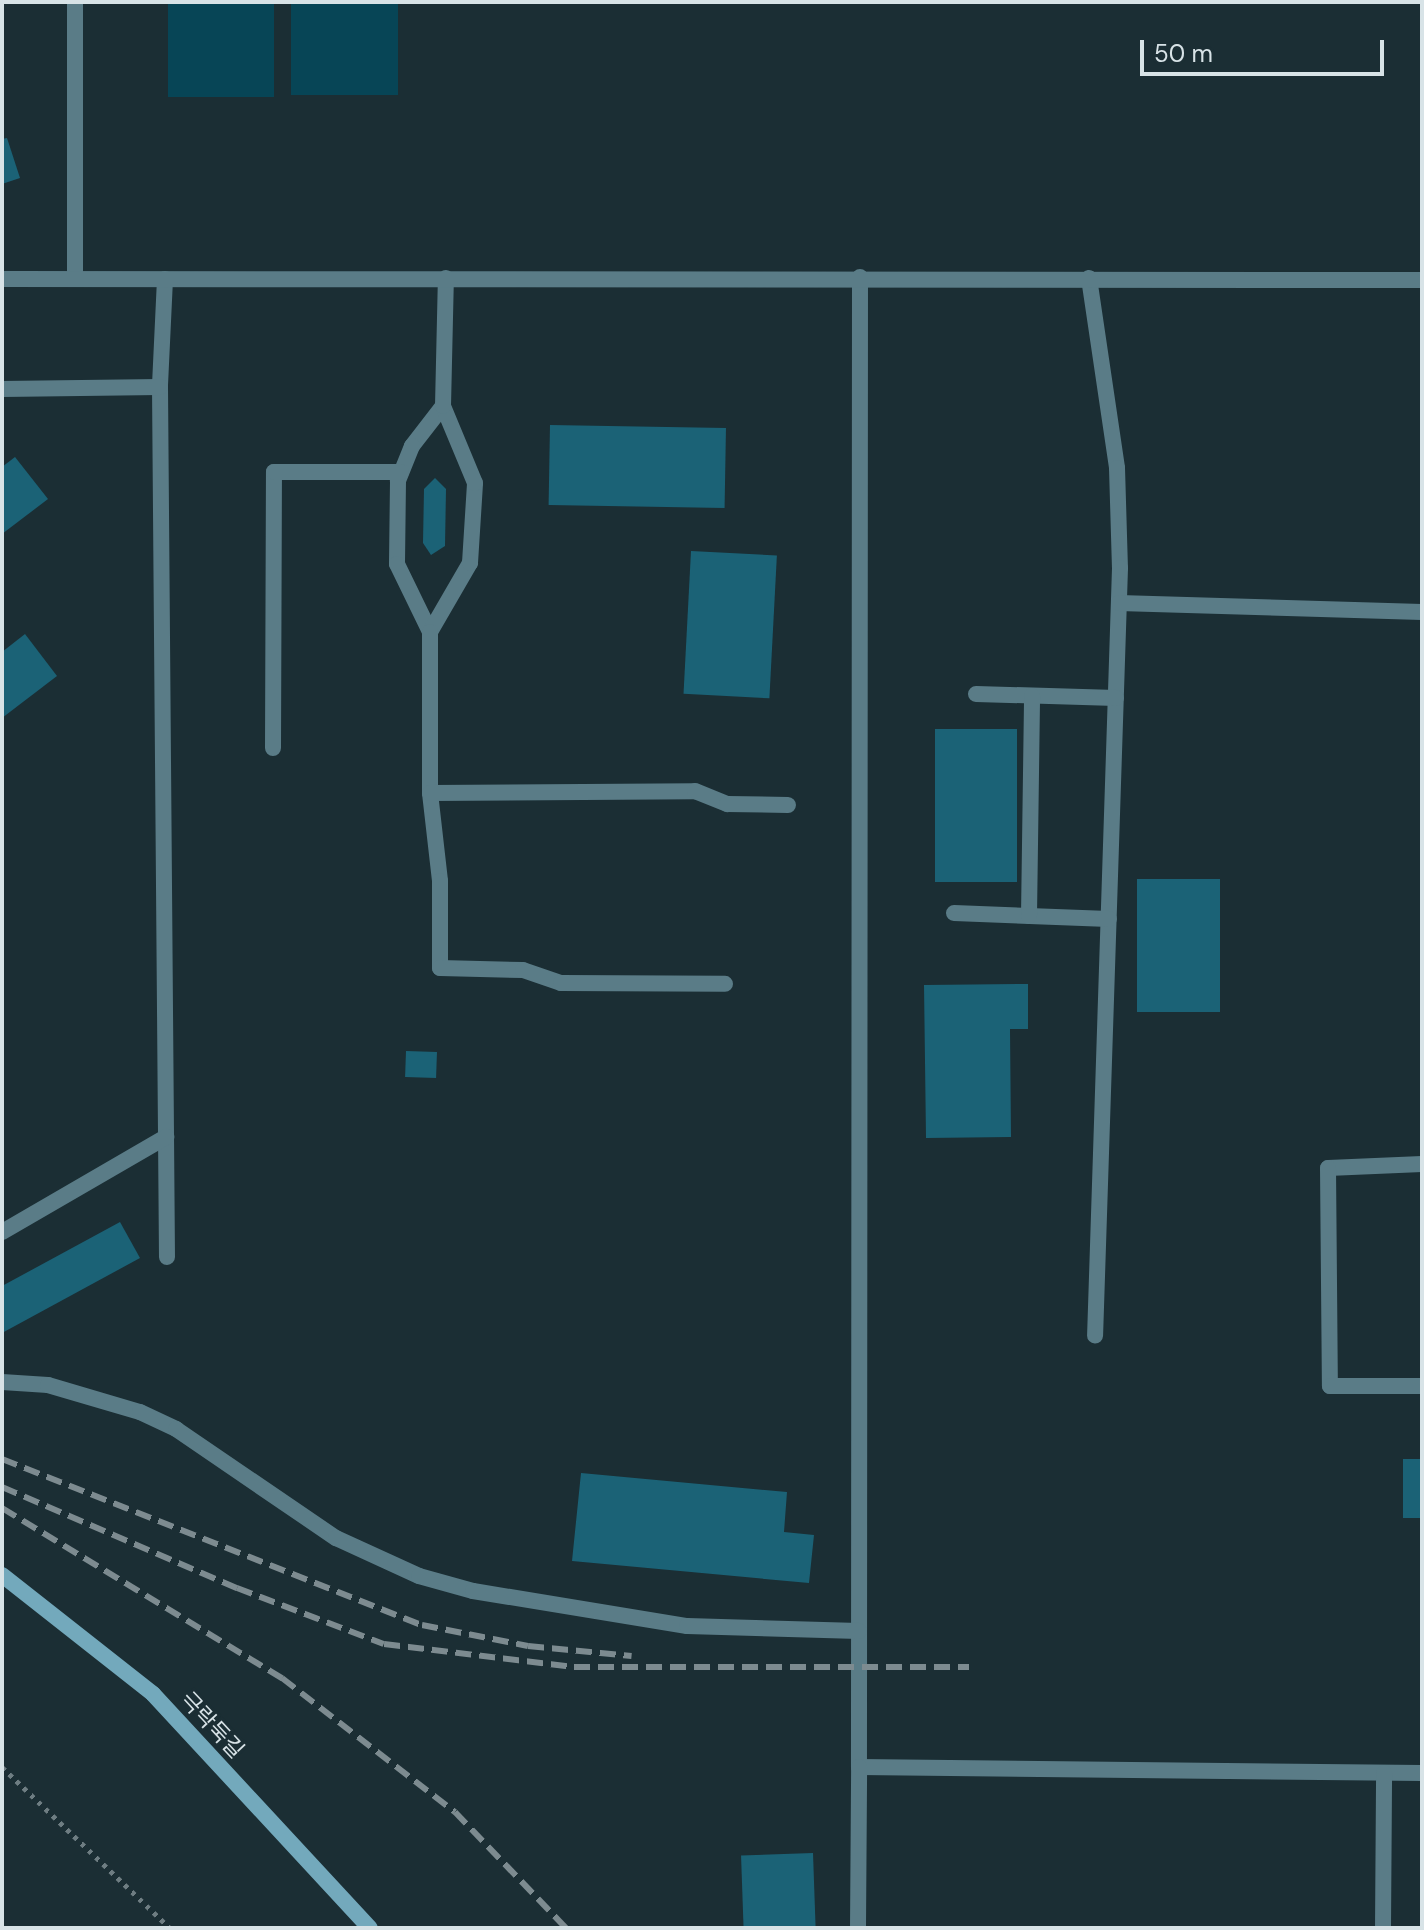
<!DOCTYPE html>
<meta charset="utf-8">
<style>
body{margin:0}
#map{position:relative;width:1424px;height:1930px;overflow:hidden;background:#1b2e34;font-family:"DM Sans","Noto Sans KR",sans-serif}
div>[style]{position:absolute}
.green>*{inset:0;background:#074556;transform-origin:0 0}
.building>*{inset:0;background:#1b6276;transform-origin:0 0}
.path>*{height:5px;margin-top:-2.5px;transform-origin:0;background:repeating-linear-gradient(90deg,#6e7d82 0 4px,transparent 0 10px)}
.lane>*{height:16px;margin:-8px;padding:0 8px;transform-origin:8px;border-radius:8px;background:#5a7c87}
.street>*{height:16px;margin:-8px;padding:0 8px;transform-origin:8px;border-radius:8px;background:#5a7c87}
.secondary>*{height:16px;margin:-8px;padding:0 8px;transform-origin:8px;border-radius:8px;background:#73a9bc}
.rail>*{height:6px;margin-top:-3px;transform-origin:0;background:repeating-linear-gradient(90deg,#7d8b90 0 16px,transparent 0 24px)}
span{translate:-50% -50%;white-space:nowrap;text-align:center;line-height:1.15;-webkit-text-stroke:6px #1b2e34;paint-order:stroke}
.street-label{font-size:22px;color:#d8e3e7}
.frame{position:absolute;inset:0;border:4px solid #d8e3e7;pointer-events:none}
.scale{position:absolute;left:1140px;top:40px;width:244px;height:36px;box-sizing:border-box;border:4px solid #d8e3e7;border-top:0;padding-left:10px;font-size:24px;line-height:28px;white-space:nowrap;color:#d8e3e7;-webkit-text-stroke:6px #1b2e34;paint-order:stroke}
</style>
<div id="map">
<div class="green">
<i style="left:168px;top:2px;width:106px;height:95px"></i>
<i style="left:291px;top:2px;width:107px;height:93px"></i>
</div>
<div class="building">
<i style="clip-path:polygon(7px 138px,20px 178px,2px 184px,2px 139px)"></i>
<i style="left:550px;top:425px;width:176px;height:80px;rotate:1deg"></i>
<i style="clip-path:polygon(15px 457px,48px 499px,2px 534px,2px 467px)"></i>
<i style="clip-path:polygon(435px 478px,446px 489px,445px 546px,431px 555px,423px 543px,424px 489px)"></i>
<i style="left:691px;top:551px;width:86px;height:143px;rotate:3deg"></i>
<i style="clip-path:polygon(25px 634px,57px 676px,2px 718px,2px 652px)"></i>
<i style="left:935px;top:729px;width:82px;height:153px"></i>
<i style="left:1137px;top:879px;width:83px;height:133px"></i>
<i style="clip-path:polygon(1028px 984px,1028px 1029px,1010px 1029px,1011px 1137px,926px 1138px,924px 985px)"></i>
<i style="left:406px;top:1051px;width:31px;height:26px;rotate:2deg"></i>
<i style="clip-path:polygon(120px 1222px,140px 1258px,2px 1333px,2px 1286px)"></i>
<i style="left:1403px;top:1459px;width:19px;height:59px"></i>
<i style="clip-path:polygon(581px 1473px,787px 1492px,784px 1532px,814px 1535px,809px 1583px,572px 1561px)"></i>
<i style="left:813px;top:1853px;width:75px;height:72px;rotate:88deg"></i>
</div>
<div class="path">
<i style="left:2px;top:1767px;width:233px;rotate:43.8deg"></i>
</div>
<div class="lane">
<i style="left:1089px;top:278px;width:192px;rotate:81.6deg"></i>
<i style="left:1117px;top:468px;width:100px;rotate:88.3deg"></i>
<i style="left:1120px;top:568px;width:768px;rotate:91.86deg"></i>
<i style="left:75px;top:279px;width:277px;rotate:-90deg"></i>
<i style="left:165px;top:279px;width:108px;rotate:92.7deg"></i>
<i style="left:160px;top:387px;width:870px;rotate:89.54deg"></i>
<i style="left:2px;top:389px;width:158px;rotate:-0.7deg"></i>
<i style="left:443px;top:406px;width:51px;rotate:127.8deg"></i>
<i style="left:412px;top:446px;width:38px;rotate:112deg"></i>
<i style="left:398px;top:481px;width:83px;rotate:90.7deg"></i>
<i style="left:397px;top:564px;width:76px;rotate:64.1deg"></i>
<i style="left:430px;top:632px;width:80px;rotate:-59.9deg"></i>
<i style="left:470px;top:563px;width:80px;rotate:-86.4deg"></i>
<i style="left:475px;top:483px;width:83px;rotate:-112.6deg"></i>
<i style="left:443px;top:406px;width:128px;rotate:-88.7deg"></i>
<i style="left:1119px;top:603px;width:303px;rotate:1.7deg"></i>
<i style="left:430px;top:632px;width:161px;rotate:90deg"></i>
<i style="left:430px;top:793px;width:89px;rotate:83.5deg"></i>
<i style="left:440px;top:881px;width:87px;rotate:90deg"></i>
<i style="left:440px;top:968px;width:83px;rotate:1.4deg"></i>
<i style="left:523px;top:970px;width:40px;rotate:18.9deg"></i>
<i style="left:561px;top:983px;width:164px;rotate:0.3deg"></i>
<i style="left:976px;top:694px;width:140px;rotate:1.6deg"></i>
<i style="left:273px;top:748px;width:276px;rotate:-89.8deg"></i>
<i style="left:274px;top:472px;width:127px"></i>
<i style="left:430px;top:793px;width:265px;rotate:-0.4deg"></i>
<i style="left:695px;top:791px;width:35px;rotate:22deg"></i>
<i style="left:727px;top:804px;width:61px;rotate:0.9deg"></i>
<i style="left:954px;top:913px;width:155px;rotate:2.2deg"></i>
<i style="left:1029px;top:916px;width:220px;rotate:-89.2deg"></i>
<i style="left:1422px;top:1164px;width:94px;rotate:177.6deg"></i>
<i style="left:1328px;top:1168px;width:218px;rotate:89.5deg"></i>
<i style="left:1330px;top:1386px;width:92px"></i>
<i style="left:2px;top:1232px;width:190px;rotate:-30.1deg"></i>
</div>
<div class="street">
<i style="left:860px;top:277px;width:1490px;rotate:90.04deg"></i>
<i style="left:859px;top:1767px;width:563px;rotate:0.61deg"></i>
<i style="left:2px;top:279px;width:1420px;rotate:0.04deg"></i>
<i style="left:2px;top:1382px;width:46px;rotate:3.7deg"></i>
<i style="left:48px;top:1385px;width:96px;rotate:16.4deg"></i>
<i style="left:140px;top:1412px;width:40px;rotate:25deg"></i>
<i style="left:176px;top:1429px;width:194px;rotate:34.3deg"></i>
<i style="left:336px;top:1538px;width:91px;rotate:24.6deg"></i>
<i style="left:419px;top:1576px;width:56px;rotate:15.5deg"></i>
<i style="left:473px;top:1591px;width:217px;rotate:9.3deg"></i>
<i style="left:687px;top:1626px;width:172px;rotate:1.7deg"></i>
<i style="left:858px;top:1928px;width:161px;rotate:-89.6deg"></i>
<i style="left:1383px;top:1928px;width:155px;rotate:-89.6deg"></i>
</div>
<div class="secondary">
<i style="left:2px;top:1575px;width:192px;rotate:38.2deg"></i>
<i style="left:153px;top:1694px;width:319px;rotate:47.2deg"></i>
</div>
<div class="rail">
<i style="left:2px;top:1459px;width:452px;rotate:21.6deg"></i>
<i style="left:422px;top:1625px;width:108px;rotate:11.2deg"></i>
<i style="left:528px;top:1646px;width:104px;rotate:5.5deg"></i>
<i style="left:2px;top:1487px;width:256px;rotate:23.3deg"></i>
<i style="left:237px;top:1588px;width:157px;rotate:20.9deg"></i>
<i style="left:384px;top:1644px;width:191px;rotate:6.9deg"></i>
<i style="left:574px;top:1667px;width:395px"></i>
<i style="left:2px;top:1508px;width:328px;rotate:31.3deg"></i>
<i style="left:282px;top:1678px;width:219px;rotate:37.8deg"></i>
<i style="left:455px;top:1812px;width:161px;rotate:46.3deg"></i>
</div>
<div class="street-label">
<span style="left:212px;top:1725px;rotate:47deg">극락둑길</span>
</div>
<div class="frame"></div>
<div class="scale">50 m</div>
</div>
